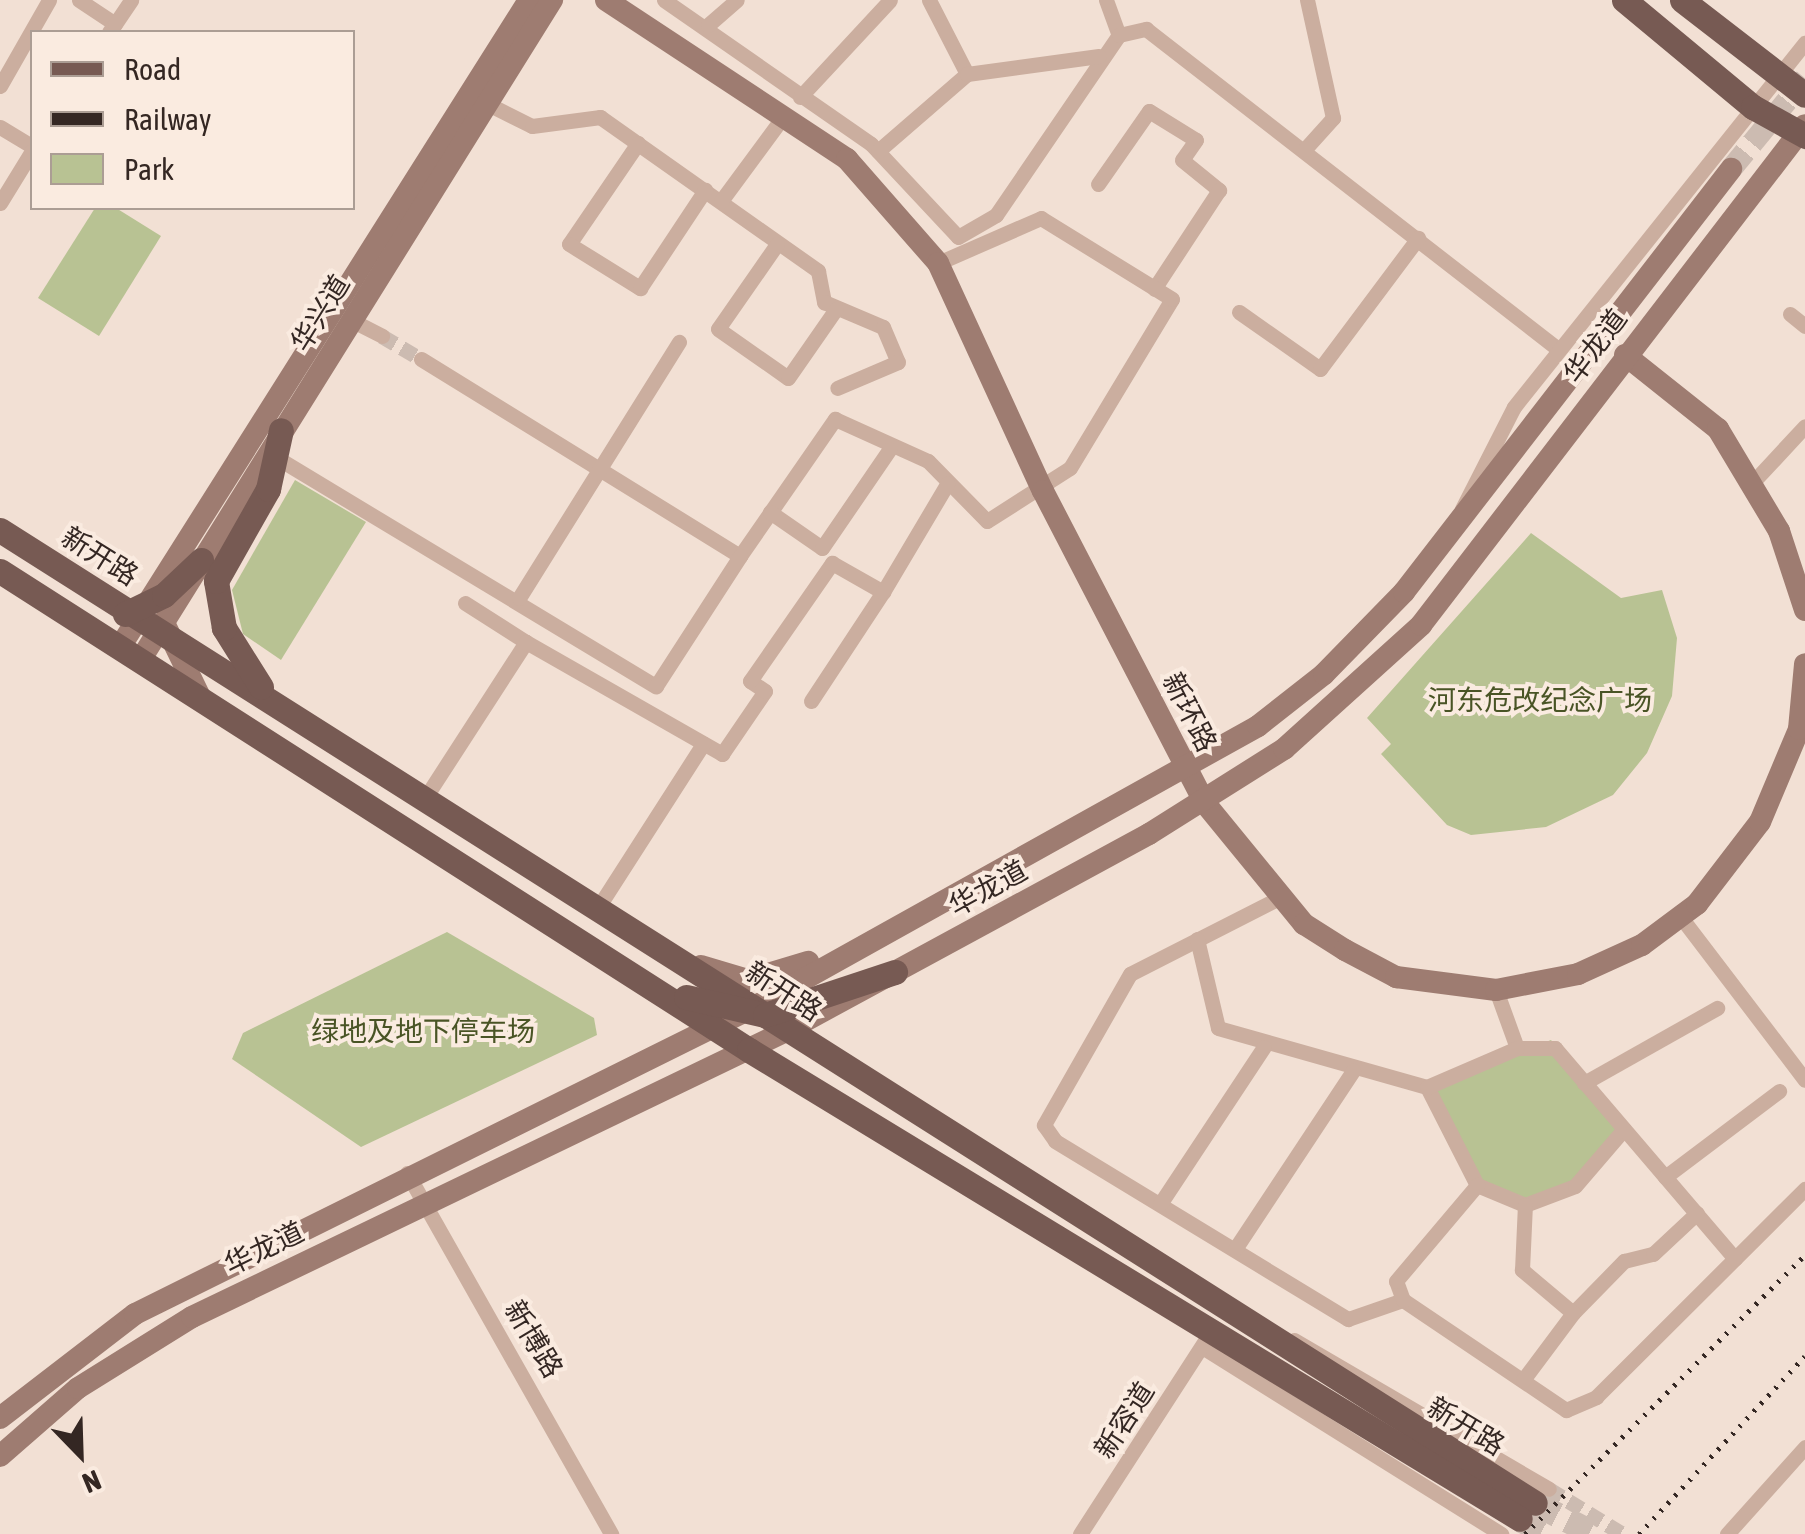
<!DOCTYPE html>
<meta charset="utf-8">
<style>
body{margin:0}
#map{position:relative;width:1805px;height:1534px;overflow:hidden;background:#f2e0d4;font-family:"Asap Condensed","Noto Sans SC",sans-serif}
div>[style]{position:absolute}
.green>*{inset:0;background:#b8c293}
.street-tunnel>*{height:15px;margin-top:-7.5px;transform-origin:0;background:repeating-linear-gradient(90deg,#ccbbb1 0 15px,transparent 0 23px)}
.secondary-tunnel>*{height:22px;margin-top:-11px;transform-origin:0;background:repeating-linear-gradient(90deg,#ccbbb1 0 22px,transparent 0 33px)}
.primary-tunnel>*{height:25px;margin-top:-12.5px;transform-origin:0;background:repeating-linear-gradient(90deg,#ccbbb1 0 25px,transparent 0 37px)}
.street>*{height:15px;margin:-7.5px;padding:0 7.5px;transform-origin:7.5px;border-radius:7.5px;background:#cbae9f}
.secondary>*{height:22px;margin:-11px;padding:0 11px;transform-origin:11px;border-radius:11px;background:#9e7c71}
.primary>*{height:25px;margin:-12.5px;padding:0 12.5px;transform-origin:12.5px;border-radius:12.5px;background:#775a53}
.rail>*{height:5px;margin-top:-2.5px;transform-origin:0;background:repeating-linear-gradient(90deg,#342723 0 2.5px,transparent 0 10.5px)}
span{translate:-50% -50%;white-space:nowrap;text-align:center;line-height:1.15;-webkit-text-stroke:8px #faebe0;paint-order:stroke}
.street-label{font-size:28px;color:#342723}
.park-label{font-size:28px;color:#495425}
.legend{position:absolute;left:30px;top:30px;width:325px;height:180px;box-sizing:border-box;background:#faebe0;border:2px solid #ab9d94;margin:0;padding:12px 18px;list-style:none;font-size:30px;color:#342723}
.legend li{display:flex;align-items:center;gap:20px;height:50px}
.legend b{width:50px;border:2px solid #ab9d94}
.north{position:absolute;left:30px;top:1404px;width:100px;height:100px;-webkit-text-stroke:8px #faebe0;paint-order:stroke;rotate:157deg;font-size:28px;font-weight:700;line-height:40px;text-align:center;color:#342723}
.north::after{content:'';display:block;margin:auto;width:35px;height:45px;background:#342723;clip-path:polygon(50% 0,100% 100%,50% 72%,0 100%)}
</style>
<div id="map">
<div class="green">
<i style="clip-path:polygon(95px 208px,116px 208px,161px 236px,99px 336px,38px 298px)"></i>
<i style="clip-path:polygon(295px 480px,366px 522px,281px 660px,243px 634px,232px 590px)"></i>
<i style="clip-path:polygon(1531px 533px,1621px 598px,1662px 590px,1677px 638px,1672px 696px,1647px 753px,1613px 795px,1546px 827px,1471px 835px,1447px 825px,1381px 754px,1391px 744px,1367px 718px)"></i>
<i style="clip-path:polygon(447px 932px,594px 1018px,597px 1035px,361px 1147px,232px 1059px,243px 1033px)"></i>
<i style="clip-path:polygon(1551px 1040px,1618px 1130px,1581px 1182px,1526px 1206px,1476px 1185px,1431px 1088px)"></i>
</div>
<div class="street-tunnel">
<i style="left:382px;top:336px;width:45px;rotate:30.5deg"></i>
<i style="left:1549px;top:1489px;width:87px;rotate:31.3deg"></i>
</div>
<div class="secondary-tunnel">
<i style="left:1731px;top:169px;width:117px;rotate:-50.6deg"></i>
</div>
<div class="primary-tunnel">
<i style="left:1535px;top:1503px;width:68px;rotate:27.3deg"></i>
<i style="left:1520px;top:1519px;width:34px;rotate:27deg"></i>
</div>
<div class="street">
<i style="left:79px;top:0;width:43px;rotate:33.7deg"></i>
<i style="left:115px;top:24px;width:10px;rotate:127deg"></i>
<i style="left:664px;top:0;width:252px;rotate:34.8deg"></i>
<i style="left:871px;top:144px;width:127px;rotate:46.9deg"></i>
<i style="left:958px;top:237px;width:44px;rotate:-30.1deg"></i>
<i style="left:996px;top:215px;width:218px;rotate:-55.7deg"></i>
<i style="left:929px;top:0;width:83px;rotate:62.8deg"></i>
<i style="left:1106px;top:0;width:37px;rotate:70deg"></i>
<i style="left:1119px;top:35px;width:28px;rotate:-13deg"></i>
<i style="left:1146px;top:29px;width:522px;rotate:37.84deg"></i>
<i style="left:115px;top:24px;width:29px;rotate:-56deg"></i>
<i style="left:708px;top:25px;width:38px;rotate:-41deg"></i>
<i style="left:0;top:86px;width:99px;rotate:-60.3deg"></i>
<i style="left:800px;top:97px;width:132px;rotate:-47.1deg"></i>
<i style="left:486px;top:103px;width:51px;rotate:26.6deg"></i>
<i style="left:532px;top:126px;width:69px;rotate:-7.5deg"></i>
<i style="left:600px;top:117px;width:267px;rotate:35.2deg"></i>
<i style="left:818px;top:271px;width:32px;rotate:79deg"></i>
<i style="left:824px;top:302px;width:64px;rotate:23deg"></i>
<i style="left:883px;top:327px;width:38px;rotate:67deg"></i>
<i style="left:898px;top:362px;width:66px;rotate:156.9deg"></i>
<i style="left:0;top:127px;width:37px;rotate:31deg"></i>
<i style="left:638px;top:143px;width:122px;rotate:124.3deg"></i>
<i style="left:569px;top:244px;width:84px;rotate:31.8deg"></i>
<i style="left:640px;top:288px;width:118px;rotate:-56.4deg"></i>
<i style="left:1305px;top:149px;width:42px;rotate:-47.9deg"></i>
<i style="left:1333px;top:118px;width:121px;rotate:-102.4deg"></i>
<i style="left:878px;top:151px;width:118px;rotate:-40.9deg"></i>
<i style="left:967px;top:74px;width:133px;rotate:-7.8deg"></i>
<i style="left:1098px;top:184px;width:89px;rotate:-55.1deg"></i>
<i style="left:1149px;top:111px;width:55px;rotate:31.7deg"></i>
<i style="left:1196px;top:140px;width:24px;rotate:125deg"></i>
<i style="left:1182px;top:160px;width:48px;rotate:39deg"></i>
<i style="left:1219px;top:190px;width:118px;rotate:123.3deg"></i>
<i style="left:721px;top:201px;width:104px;rotate:-53.6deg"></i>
<i style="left:0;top:203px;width:61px;rotate:-58.4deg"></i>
<i style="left:777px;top:244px;width:103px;rotate:124.8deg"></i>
<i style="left:718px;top:329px;width:85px;rotate:35deg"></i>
<i style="left:788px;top:378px;width:84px;rotate:-55.2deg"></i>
<i style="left:1239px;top:312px;width:99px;rotate:35.1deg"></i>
<i style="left:1320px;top:369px;width:164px;rotate:-53.2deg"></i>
<i style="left:1790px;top:314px;width:19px;rotate:39deg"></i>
<i style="left:351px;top:320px;width:35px;rotate:27deg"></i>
<i style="left:421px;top:359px;width:375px;rotate:31.7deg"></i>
<i style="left:740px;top:556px;width:167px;rotate:-55.3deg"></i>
<i style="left:835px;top:419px;width:102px;rotate:24.3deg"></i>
<i style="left:928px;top:461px;width:84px;rotate:45.5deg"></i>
<i style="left:987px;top:521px;width:98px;rotate:-32.6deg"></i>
<i style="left:1070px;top:468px;width:197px;rotate:-58.9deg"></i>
<i style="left:1172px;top:299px;width:154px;rotate:-148.3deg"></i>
<i style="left:1041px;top:218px;width:112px;rotate:156.4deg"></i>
<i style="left:269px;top:453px;width:452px;rotate:31.1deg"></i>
<i style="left:656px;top:686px;width:155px;rotate:-57.1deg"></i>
<i style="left:1753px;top:482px;width:76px;rotate:-47.1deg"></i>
<i style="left:1462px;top:509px;width:114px;rotate:-63deg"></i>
<i style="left:1514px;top:407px;width:466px;rotate:-51.4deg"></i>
<i style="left:770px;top:512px;width:63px;rotate:34.7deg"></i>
<i style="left:822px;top:548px;width:119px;rotate:-55.6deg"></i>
<i style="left:519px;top:598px;width:302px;rotate:-58deg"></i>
<i style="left:465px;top:603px;width:72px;rotate:32.6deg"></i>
<i style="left:811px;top:701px;width:131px;rotate:-56.6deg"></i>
<i style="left:425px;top:798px;width:186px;rotate:-57.1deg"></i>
<i style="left:526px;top:642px;width:226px;rotate:29.7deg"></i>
<i style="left:722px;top:754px;width:76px;rotate:-55.7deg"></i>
<i style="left:765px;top:691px;width:18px;rotate:-146deg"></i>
<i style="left:750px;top:681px;width:144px;rotate:-55.2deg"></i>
<i style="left:832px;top:563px;width:59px;rotate:29.6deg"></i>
<i style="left:883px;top:592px;width:126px;rotate:-59.3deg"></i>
<i style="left:1281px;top:897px;width:169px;rotate:153deg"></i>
<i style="left:1130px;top:974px;width:174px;rotate:119.7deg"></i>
<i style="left:1044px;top:1125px;width:19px;rotate:55deg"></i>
<i style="left:1055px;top:1141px;width:343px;rotate:31.3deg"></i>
<i style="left:1348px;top:1319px;width:58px;rotate:-19.1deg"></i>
<i style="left:1403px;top:1300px;width:197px;rotate:34deg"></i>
<i style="left:1566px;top:1410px;width:33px;rotate:-23deg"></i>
<i style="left:1596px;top:1397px;width:295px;rotate:-44.9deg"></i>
<i style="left:599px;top:906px;width:193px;rotate:-57.3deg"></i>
<i style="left:1680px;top:916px;width:206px;rotate:52.7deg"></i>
<i style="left:1197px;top:939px;width:91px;rotate:76.7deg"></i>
<i style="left:1218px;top:1028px;width:217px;rotate:15.8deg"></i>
<i style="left:1427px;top:1087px;width:110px;rotate:63deg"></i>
<i style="left:1477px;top:1185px;width:52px;rotate:22.6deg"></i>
<i style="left:1525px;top:1205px;width:53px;rotate:-20.8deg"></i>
<i style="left:1575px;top:1186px;width:75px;rotate:-49.3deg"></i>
<i style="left:1496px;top:990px;width:62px;rotate:70.1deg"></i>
<i style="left:1517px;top:1048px;width:38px"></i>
<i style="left:1555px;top:1048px;width:277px;rotate:49.5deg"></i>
<i style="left:1584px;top:1083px;width:153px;rotate:-29.4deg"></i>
<i style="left:1427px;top:1087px;width:98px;rotate:-23.4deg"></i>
<i style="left:407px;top:1173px;width:415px;rotate:60.5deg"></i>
<i style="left:1665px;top:1177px;width:143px;rotate:-37deg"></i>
<i style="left:1160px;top:1204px;width:188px;rotate:-56.5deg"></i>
<i style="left:1235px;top:1249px;width:214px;rotate:-56.5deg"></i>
<i style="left:1403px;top:1300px;width:20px;rotate:-110deg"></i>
<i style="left:1396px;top:1281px;width:126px;rotate:-49.8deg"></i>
<i style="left:1573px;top:1313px;width:73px;rotate:-45.6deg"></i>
<i style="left:1624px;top:1261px;width:30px;rotate:-14deg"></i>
<i style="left:1653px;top:1254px;width:60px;rotate:-43deg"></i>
<i style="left:1294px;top:1340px;width:295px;rotate:30.3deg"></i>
<i style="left:1202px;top:1347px;width:353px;rotate:32deg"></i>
<i style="left:1523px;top:1380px;width:84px;rotate:-53.3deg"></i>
<i style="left:1573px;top:1313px;width:67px;rotate:-139.9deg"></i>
<i style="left:1522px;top:1270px;width:65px;rotate:-87.4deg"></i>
<i style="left:1080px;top:1534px;width:230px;rotate:-57.1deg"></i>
<i style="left:1727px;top:1534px;width:117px;rotate:-48.1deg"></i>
</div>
<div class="secondary">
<i style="left:606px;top:0;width:289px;rotate:33.4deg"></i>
<i style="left:847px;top:159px;width:138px;rotate:48.8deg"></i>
<i style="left:938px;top:263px;width:251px;rotate:65.3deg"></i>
<i style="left:1043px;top:491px;width:350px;rotate:62.6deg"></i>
<i style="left:1204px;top:802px;width:158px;rotate:50.7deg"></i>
<i style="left:1304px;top:924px;width:49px;rotate:32.4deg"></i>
<i style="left:1345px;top:950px;width:58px;rotate:27.9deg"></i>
<i style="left:1396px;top:977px;width:101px;rotate:7.4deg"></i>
<i style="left:1496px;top:990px;width:84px;rotate:-11deg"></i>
<i style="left:1578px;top:974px;width:70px;rotate:-24.4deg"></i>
<i style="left:1642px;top:945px;width:69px;rotate:-36.7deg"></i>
<i style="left:1697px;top:904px;width:103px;rotate:-52.5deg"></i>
<i style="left:1760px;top:822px;width:101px;rotate:-67.2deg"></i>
<i style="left:1799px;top:729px;width:65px;rotate:-84.7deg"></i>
<i style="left:1625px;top:355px;width:119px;rotate:38.5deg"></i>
<i style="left:1718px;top:429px;width:119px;rotate:59.1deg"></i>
<i style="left:1779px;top:531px;width:83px;rotate:71.8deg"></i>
<i style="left:166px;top:627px;width:78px;rotate:64.1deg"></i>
<i style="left:120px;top:647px;width:765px;rotate:-57.7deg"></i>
<i style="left:141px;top:659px;width:777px;rotate:-58.05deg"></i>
<i style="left:701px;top:966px;width:49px;rotate:16.6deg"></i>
<i style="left:748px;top:980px;width:63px;rotate:-16.7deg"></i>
<i style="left:0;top:1418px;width:170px;rotate:-37.6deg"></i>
<i style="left:135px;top:1314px;width:691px;rotate:-26.38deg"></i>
<i style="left:754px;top:1007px;width:577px;rotate:-29.14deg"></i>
<i style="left:1258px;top:726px;width:84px;rotate:-38.2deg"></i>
<i style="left:1324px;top:674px;width:115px;rotate:-45.7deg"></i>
<i style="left:1404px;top:592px;width:535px;rotate:-52.29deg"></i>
<i style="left:0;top:1456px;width:103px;rotate:-41.1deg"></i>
<i style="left:78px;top:1388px;width:134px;rotate:-31.9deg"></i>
<i style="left:192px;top:1317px;width:662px;rotate:-25.71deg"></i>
<i style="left:788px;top:1030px;width:411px;rotate:-28.5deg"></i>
<i style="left:1149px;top:834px;width:160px;rotate:-32.2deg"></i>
<i style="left:1284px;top:749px;width:185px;rotate:-42.1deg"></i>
<i style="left:1421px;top:625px;width:630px;rotate:-52.48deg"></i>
</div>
<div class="primary">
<i style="left:1624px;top:0;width:168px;rotate:39.7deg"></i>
<i style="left:1753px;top:107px;width:60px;rotate:29.1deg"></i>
<i style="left:1682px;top:0;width:155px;rotate:37.7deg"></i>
<i style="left:0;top:530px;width:1817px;rotate:32.37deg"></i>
<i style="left:0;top:571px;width:889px;rotate:32.6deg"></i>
<i style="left:749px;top:1050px;width:902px;rotate:31.31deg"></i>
<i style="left:125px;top:614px;width:43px;rotate:-26deg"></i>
<i style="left:164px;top:595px;width:51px;rotate:-43.4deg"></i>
<i style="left:261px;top:687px;width:70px;rotate:-122.1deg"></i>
<i style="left:224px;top:628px;width:48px;rotate:-99.7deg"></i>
<i style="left:216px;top:581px;width:106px;rotate:-60.5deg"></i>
<i style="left:268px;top:489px;width:60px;rotate:-77.6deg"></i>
<i style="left:686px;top:997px;width:81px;rotate:12.8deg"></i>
<i style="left:765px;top:1015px;width:137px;rotate:-18.3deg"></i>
</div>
<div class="rail">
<i style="left:1525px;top:1534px;width:395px;rotate:-44.9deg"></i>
<i style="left:1639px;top:1534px;width:243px;rotate:-47deg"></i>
</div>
<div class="street-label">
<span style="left:320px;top:313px;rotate:-58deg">华兴道</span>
<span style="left:1595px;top:346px;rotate:-53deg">华龙道</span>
<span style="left:100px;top:556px;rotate:32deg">新开路</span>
<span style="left:1190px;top:712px;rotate:63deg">新环路</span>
<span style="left:988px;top:888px;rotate:-29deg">华龙道</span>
<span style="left:784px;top:991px;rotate:33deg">新开路</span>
<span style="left:264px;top:1248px;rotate:-26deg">华龙道</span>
<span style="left:534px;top:1339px;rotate:59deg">新博路</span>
<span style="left:1124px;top:1420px;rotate:-57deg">新容道</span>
<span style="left:1466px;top:1426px;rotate:31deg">新开路</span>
</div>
<div class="park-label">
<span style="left:1540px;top:700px">河东危改纪念广场</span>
<span style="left:423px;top:1031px">绿地及地下停车场</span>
</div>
<ul class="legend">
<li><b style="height:12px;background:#775a53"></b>Road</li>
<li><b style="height:12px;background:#342723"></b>Railway</li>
<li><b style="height:28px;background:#b8c293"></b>Park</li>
</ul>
<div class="north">N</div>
</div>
